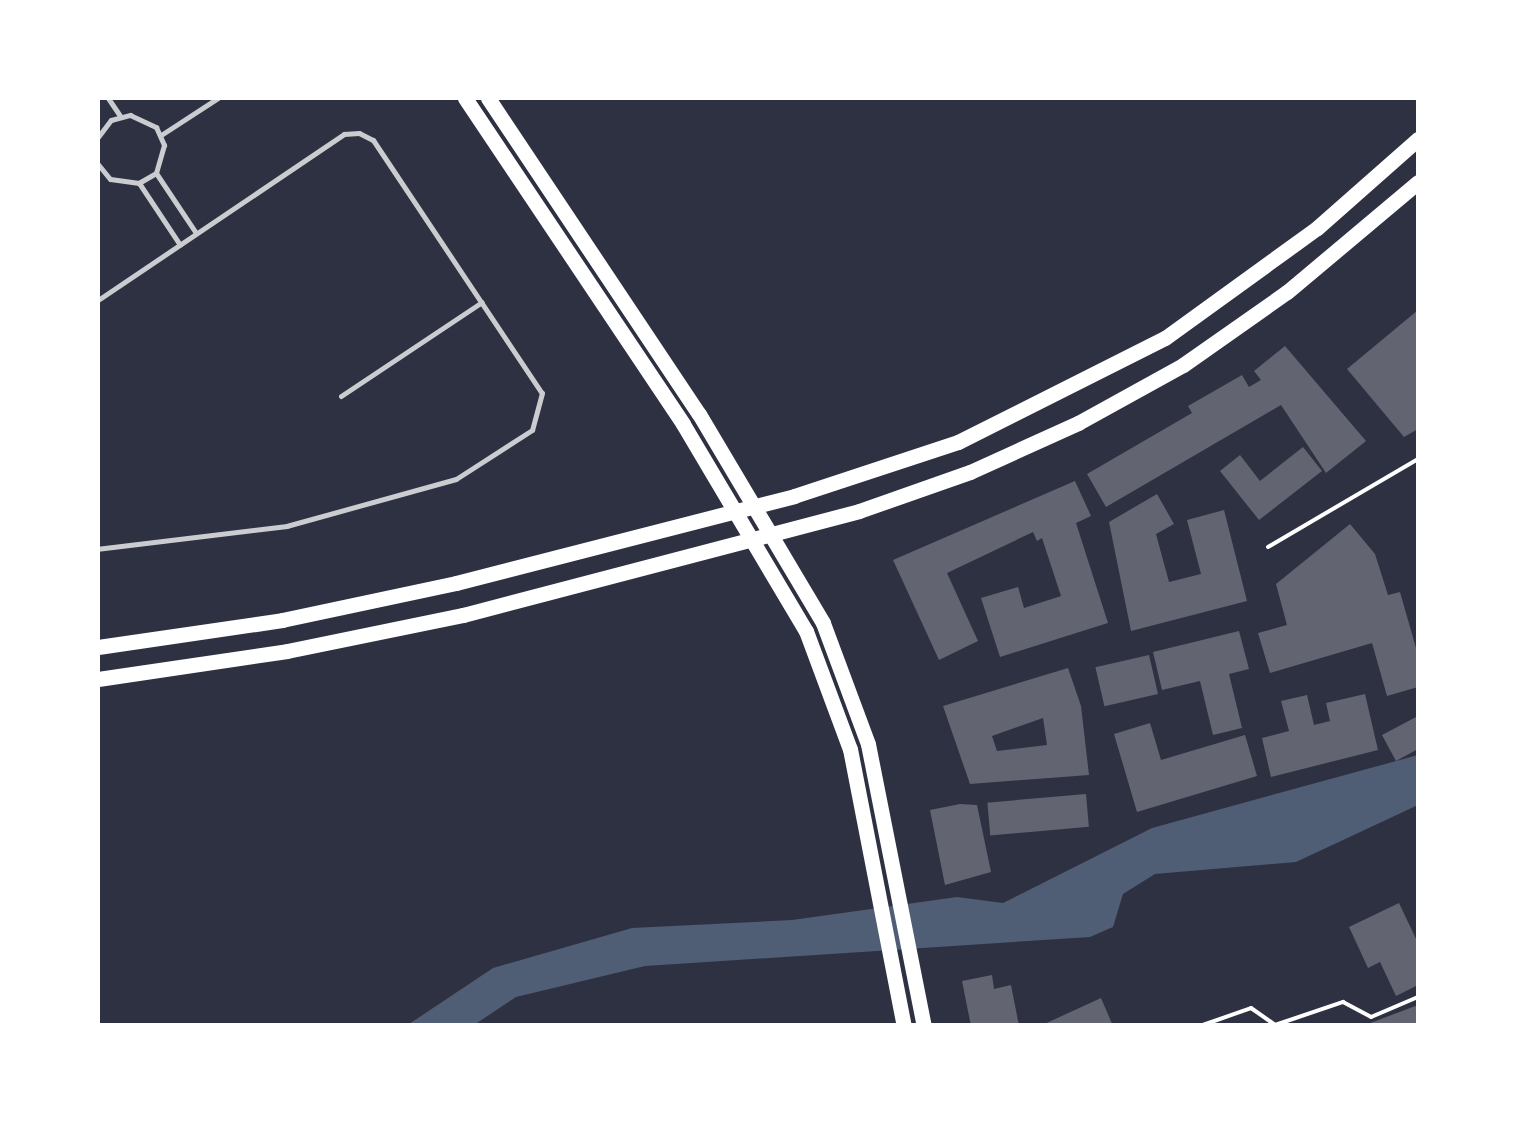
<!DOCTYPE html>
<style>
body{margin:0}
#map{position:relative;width:1516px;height:1123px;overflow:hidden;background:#2d3142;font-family:Raleway,sans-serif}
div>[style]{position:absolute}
.water>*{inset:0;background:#4f5d75}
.building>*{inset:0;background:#626471;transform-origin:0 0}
.path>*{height:4px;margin:-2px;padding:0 2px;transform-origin:2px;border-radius:2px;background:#fff}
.service>*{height:5px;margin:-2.5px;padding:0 2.5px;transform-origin:2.5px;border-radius:2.5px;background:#caccd0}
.secondary>*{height:15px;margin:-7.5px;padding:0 7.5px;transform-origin:7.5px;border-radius:7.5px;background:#fff}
span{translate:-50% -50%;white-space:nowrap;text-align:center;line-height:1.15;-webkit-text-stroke:8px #fff;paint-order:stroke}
.frame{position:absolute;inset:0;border:100px solid #fff;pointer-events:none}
</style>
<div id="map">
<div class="water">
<i style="clip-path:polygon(1418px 755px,1418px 805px,1296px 862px,1155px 874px,1123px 894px,1113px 927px,1090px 937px,645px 966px,516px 997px,474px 1025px,406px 1026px,493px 968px,632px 928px,792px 920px,957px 897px,1003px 903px,1152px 828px)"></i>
</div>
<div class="building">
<i style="clip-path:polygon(1418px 310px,1418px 429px,1404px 437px,1347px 369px)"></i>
<i style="clip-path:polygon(1285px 346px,1366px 441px,1326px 473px,1281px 405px,1106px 507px,1087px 474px,1192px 413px,1188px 406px,1242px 375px,1249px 387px,1261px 380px,1254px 371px)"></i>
<i style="clip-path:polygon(1303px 447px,1322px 471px,1259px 520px,1220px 471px,1240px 455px,1260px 481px)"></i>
<i style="clip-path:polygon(1075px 481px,1091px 516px,1076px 523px,1108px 623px,1000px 657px,981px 598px,1018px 587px,1024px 608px,1061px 596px,1042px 538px,1037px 541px,1033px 532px,947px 573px,978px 641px,939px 660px,893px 560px)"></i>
<i style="clip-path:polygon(1157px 494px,1174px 524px,1156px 534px,1169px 582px,1201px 574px,1187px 520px,1224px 510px,1247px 601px,1131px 631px,1109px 522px)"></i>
<i style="clip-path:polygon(1350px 524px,1375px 554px,1388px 595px,1400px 592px,1418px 655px,1418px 687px,1387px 696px,1372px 643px,1270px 673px,1258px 633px,1287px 625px,1276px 584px)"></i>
<i style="clip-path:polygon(1239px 631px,1249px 669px,1229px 674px,1242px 728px,1213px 735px,1200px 681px,1162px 690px,1153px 652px)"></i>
<i style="left:1149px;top:655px;width:40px;height:55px;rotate:77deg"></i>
<i style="clip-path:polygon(evenodd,1068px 668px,1081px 706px,1089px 775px,970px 784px,943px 706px,1068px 668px,1043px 718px,1047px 745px,997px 751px,992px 736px,1043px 718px)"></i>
<i style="clip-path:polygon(1365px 694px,1378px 750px,1271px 777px,1262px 738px,1289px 731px,1281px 701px,1307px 695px,1314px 725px,1330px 721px,1326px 703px)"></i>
<i style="clip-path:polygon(1418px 716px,1418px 749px,1396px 761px,1382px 735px)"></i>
<i style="clip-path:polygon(1150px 723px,1161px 760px,1245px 735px,1257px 776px,1137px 812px,1114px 734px)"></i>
<i style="left:1086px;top:794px;width:33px;height:99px;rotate:85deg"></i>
<i style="clip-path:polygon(960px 804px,977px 805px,991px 872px,945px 885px,930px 810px)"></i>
<i style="clip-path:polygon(1399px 903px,1418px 943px,1418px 985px,1396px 996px,1380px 962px,1368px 968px,1349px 927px)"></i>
<i style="clip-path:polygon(992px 975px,994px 989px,1011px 985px,1019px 1026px,971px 1026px,962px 981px)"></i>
<i style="clip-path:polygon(1101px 998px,1113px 1026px,1040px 1026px)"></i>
<i style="clip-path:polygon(1418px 1005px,1418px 1026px,1366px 1026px,1365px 1025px)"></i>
</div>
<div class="path">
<i style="left:1268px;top:547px;width:174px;rotate:-30.4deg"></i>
<i style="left:1200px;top:1026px;width:54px;rotate:-19.4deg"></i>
<i style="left:1251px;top:1008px;width:29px;rotate:35deg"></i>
<i style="left:1275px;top:1025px;width:72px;rotate:-18.7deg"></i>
<i style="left:1343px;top:1002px;width:32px;rotate:28deg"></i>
<i style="left:1371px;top:1017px;width:51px;rotate:-23.1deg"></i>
</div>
<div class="service">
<i style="left:108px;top:98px;width:22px;rotate:56deg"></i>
<i style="left:161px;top:135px;width:68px;rotate:-33deg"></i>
<i style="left:98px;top:137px;width:21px;rotate:-53deg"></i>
<i style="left:111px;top:120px;width:20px;rotate:-15deg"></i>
<i style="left:130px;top:115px;width:29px;rotate:25deg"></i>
<i style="left:156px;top:127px;width:20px;rotate:66deg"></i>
<i style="left:164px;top:145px;width:29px;rotate:106deg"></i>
<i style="left:156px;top:173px;width:20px;rotate:150deg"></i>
<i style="left:139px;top:183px;width:29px;rotate:-172deg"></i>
<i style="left:110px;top:179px;width:19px;rotate:-129deg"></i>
<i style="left:156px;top:173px;width:72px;rotate:56.3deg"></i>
<i style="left:139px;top:183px;width:74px;rotate:56.5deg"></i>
<i style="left:98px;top:300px;width:297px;rotate:-34deg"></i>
<i style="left:344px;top:134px;width:15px;rotate:-4deg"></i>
<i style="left:359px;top:133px;width:16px;rotate:27deg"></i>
<i style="left:373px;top:140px;width:304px;rotate:56.3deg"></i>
<i style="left:542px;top:393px;width:38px;rotate:105deg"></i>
<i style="left:532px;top:430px;width:90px;rotate:147.2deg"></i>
<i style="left:456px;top:479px;width:175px;rotate:164.5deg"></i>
<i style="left:287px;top:526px;width:190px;rotate:173.1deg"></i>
<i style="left:341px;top:396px;width:169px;rotate:-33.7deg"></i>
</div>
<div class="secondary">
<i style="left:465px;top:98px;width:392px;rotate:56.2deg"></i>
<i style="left:683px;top:424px;width:241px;rotate:59.3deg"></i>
<i style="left:806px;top:631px;width:126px;rotate:69.6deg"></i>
<i style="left:850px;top:749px;width:282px;rotate:79deg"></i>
<i style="left:488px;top:98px;width:380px;rotate:56.3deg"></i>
<i style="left:699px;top:414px;width:243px;rotate:59.3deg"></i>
<i style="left:823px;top:623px;width:129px;rotate:69.6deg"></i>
<i style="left:868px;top:744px;width:288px;rotate:78.8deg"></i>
<i style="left:98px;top:647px;width:186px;rotate:-8.3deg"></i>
<i style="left:282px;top:620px;width:178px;rotate:-12deg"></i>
<i style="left:456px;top:583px;width:349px;rotate:-14.4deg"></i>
<i style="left:794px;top:496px;width:173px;rotate:-18.2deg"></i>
<i style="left:958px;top:442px;width:232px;rotate:-26.7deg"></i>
<i style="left:1165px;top:338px;width:188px;rotate:-35.9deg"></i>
<i style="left:1317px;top:228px;width:135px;rotate:-41.4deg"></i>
<i style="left:98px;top:679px;width:191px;rotate:-8.4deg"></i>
<i style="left:287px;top:651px;width:180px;rotate:-11.6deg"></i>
<i style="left:463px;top:615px;width:409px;rotate:-14.7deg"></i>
<i style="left:859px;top:511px;width:118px;rotate:-19.4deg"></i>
<i style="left:970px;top:472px;width:119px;rotate:-24.4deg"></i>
<i style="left:1078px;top:423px;width:120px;rotate:-28.9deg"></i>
<i style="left:1183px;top:365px;width:127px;rotate:-35.1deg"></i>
<i style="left:1287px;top:292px;width:171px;rotate:-40deg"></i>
</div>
<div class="frame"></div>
</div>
